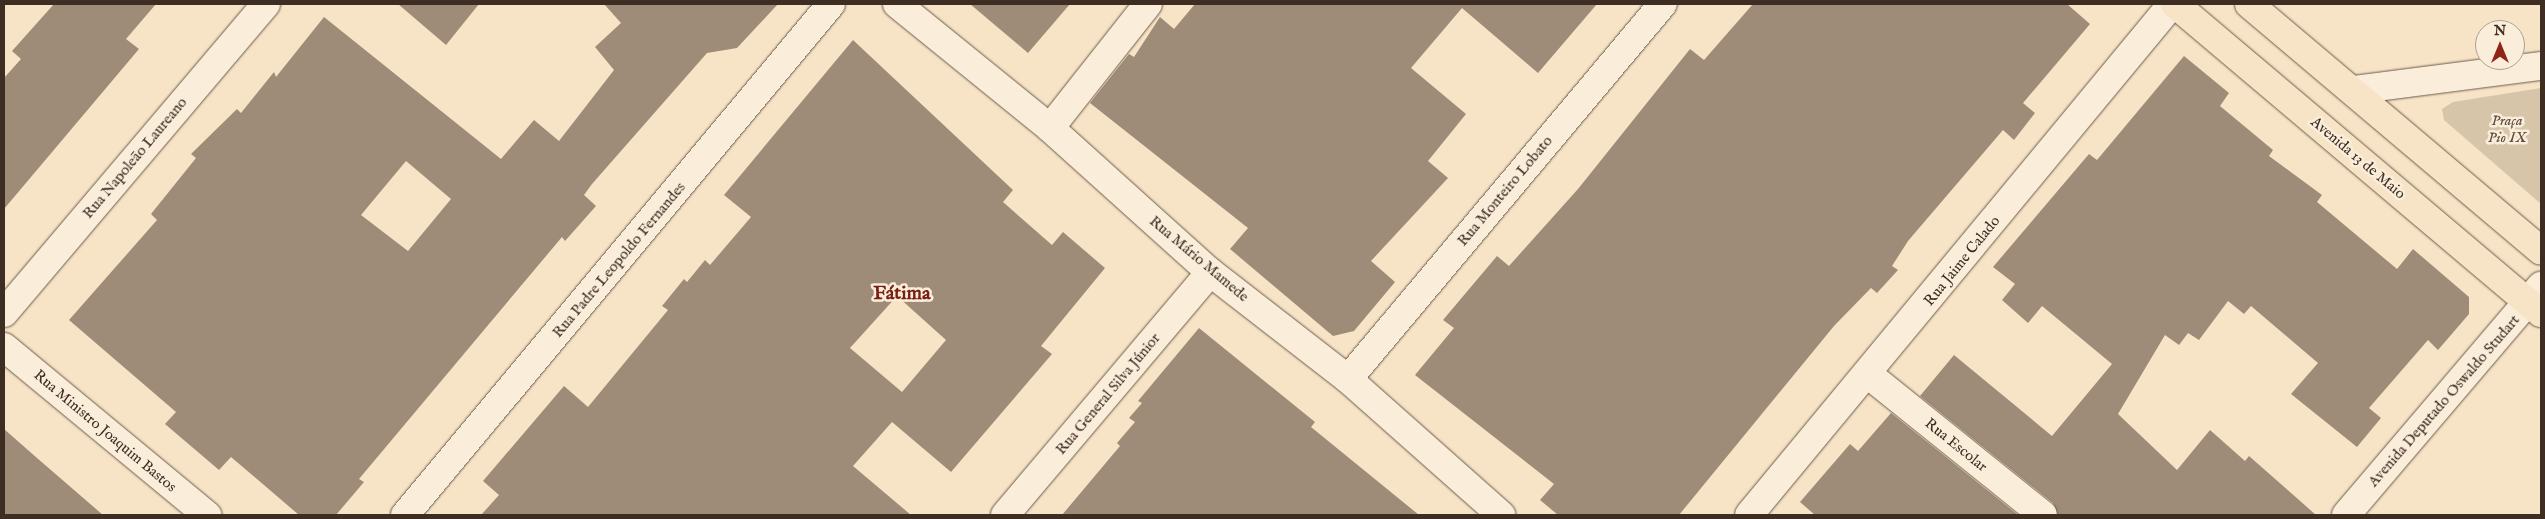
<!DOCTYPE html>
<meta charset="utf-8">
<style>
body{margin:0}
#map{position:relative;width:2545px;height:519px;overflow:hidden;background:#f7e4c6;font-family:"IM FELL English",serif}
div>[style]{position:absolute}
.green>*{inset:0;background:#d7c5aa}
.building>*{inset:0;background:#9e8c78}
.roads{filter:drop-shadow(0 0 1px #6c5b4c) drop-shadow(0 0 1px #6c5b4c)}
.minor>*{height:28px;margin:-14px;padding:0 14px;transform-origin:14px;border-radius:14px;background:#faedda}
.major>*{height:28px;margin:-14px;padding:0 14px;transform-origin:14px;border-radius:14px;background:#f7e4c6}
span{translate:-50% -50%;white-space:nowrap;text-align:center;line-height:1.15;-webkit-text-stroke:5px #faedda;paint-order:stroke}
.park-label{font-size:15px;color:#5c4b3e;font-style:italic}
.street-label{font-size:15px;color:#3d2d23}
.district-label{font-size:20px;color:#7a1f14;font-weight:700}
.frame{position:absolute;inset:0;border:5px solid #3d2d23;pointer-events:none}
.north{position:absolute;left:2475px;top:20px;width:50px;height:50px;box-sizing:border-box;background:#faedda;border:1px solid #aea091;border-radius:50%;rotate:0deg;font-size:14px;font-weight:700;line-height:20px;text-align:center;color:#3d2d23}
.north::after{content:'';display:block;margin:auto;width:18px;height:22px;background:#8f2418;clip-path:polygon(50% 0,100% 100%,50% 72%,0 100%)}
</style>
<div id="map">
<div class="green">
<i style="clip-path:polygon(2541px 88px,2541px 204px,2444px 120px,2442px 109px,2453px 102px)"></i>
</div>
<div class="building">
<i style="clip-path:polygon(54px 4px,156px 4px,126px 39px,139px 49px,4px 209px,4px 78px,21px 59px,12px 51px)"></i>
<i style="clip-path:polygon(398px 4px,479px 4px,446px 45px)"></i>
<i style="clip-path:polygon(evenodd,604px 4px,778px 4px,737px 48px,707px 53px,592px 184px,584px 195px,596px 206px,565px 241px,562px 237px,489px 324px,359px 479px,364px 482px,336px 515px,299px 515px,231px 457px,219px 470px,165px 424px,176px 412px,69px 320px,157px 220px,151px 214px,196px 158px,191px 154px,237px 109px,241px 113px,274px 72px,276px 77px,324px 17px,501px 159px,534px 120px,559px 141px,614px 70px,595px 47px,621px 23px,604px 4px,406px 161px,451px 199px,408px 251px,361px 215px,406px 161px)"></i>
<i style="clip-path:polygon(970px 4px,1070px 4px,1028px 53px)"></i>
<i style="clip-path:polygon(1195px 4px,1597px 4px,1538px 73px,1462px 8px,1411px 68px,1466px 114px,1428px 161px,1448px 178px,1371px 261px,1395px 282px,1354px 331px,1333px 336px,1230px 249px,1248px 228px,1090px 103px,1129px 54px,1134px 57px,1160px 17px,1174px 29px)"></i>
<i style="clip-path:polygon(1753px 4px,2067px 4px,2090px 24px,2023px 103px,2035px 113px,2014px 140px,2003px 130px,1908px 241px,1892px 266px,1898px 270px,1877px 293px,1871px 288px,1834px 326px,1679px 515px,1558px 515px,1540px 500px,1554px 484px,1415px 375px,1454px 328px,1443px 320px,1497px 256px,1509px 266px,1578px 189px,1690px 49px,1704px 60px)"></i>
<i style="clip-path:polygon(evenodd,853px 40px,1013px 190px,1003px 202px,1052px 245px,1063px 232px,1105px 268px,1041px 346px,1052px 354px,951px 472px,892px 422px,853px 466px,911px 515px,481px 515px,499px 495px,483px 481px,564px 386px,588px 407px,668px 310px,662px 306px,684px 279px,687px 282px,705px 260px,710px 265px,751px 217px,724px 195px,853px 40px,897px 296px,946px 340px,902px 392px,850px 348px,897px 296px)"></i>
<i style="clip-path:polygon(2184px 56px,2229px 93px,2220px 106px,2273px 150px,2269px 156px,2322px 195px,2317px 202px,2397px 269px,2413px 249px,2469px 297px,2469px 314px,2438px 350px,2428px 340px,2369px 408px,2381px 418px,2357px 447px,2291px 394px,2318px 363px,2251px 306px,2244px 314px,2228px 301px,2199px 340px,2188px 333px,2179px 345px,2165px 335px,2118px 414px,2177px 470px,2210px 430px,2245px 461px,2249px 456px,2316px 515px,2058px 515px,2053px 503px,1920px 396px,1954px 355px,2052px 436px,2112px 364px,2042px 306px,2028px 323px,2002px 300px,2015px 284px,1993px 267px,2089px 154px,2097px 160px)"></i>
<i style="clip-path:polygon(1199px 328px,1315px 422px,1311px 427px,1419px 515px,1062px 515px,1120px 446px,1117px 443px,1135px 422px,1129px 418px,1142px 403px,1138px 401px)"></i>
<i style="clip-path:polygon(1891px 413px,2018px 515px,1815px 515px,1800px 502px,1850px 444px,1858px 451px)"></i>
<i style="clip-path:polygon(4px 429px,37px 458px,103px 515px,4px 515px)"></i>
</div>
<div class="roads">
<div class="minor">
<i style="left:897px;top:4px;width:197px;rotate:39deg"></i>
<i style="left:1050px;top:128px;width:215px;rotate:42deg"></i>
<i style="left:1210px;top:272px;width:175px;rotate:37.8deg"></i>
<i style="left:1348px;top:379px;width:205px;rotate:41.6deg"></i>
<i style="left:2353px;top:90px;width:190px;rotate:-7.3deg"></i>
<i style="left:1050px;top:128px;width:158px;rotate:-51.7deg"></i>
<i style="left:4px;top:313px;width:405px;rotate:-49.7deg"></i>
<i style="left:4px;top:347px;width:264px;rotate:39.6deg"></i>
<i style="left:1869px;top:375px;width:223px;rotate:38.8deg"></i>
<i style="left:1348px;top:379px;width:490px;rotate:-50deg"></i>
<i style="left:405px;top:515px;width:665px;rotate:-50.18deg"></i>
<i style="left:1005px;top:515px;width:318px;rotate:-49.8deg"></i>
<i style="left:1749px;top:515px;width:663px;rotate:-50.38deg"></i>
<i style="left:2346px;top:515px;width:301px;rotate:-49.6deg"></i>
</div>
<div class="major">
<i style="left:2175px;top:4px;width:479px;rotate:40.2deg"></i>
<i style="left:2249px;top:4px;width:382px;rotate:40.2deg"></i>
</div>
</div>
<div class="park-label">
<span style="left:2507px;top:129px">Praça<br>Pio IX</span>
</div>
<div class="street-label">
<span style="left:135px;top:158px;rotate:-50deg">Rua Napoleão Laureano</span>
<span style="left:2358px;top:158px;rotate:40deg">Avenida 13 de Maio</span>
<span style="left:1505px;top:191px;rotate:-50deg">Rua Monteiro Lobato</span>
<span style="left:1199px;top:259px;rotate:40deg">Rua Mário Mamede</span>
<span style="left:619px;top:260px;rotate:-50deg">Rua Padre Leopoldo Fernandes</span>
<span style="left:1962px;top:261px;rotate:-51deg">Rua Jaime Calado</span>
<span style="left:1108px;top:394px;rotate:-50deg">Rua General Silva Júnior</span>
<span style="left:2444px;top:401px;rotate:-49deg">Avenida Deputado Oswaldo Studart</span>
<span style="left:105px;top:431px;rotate:40deg">Rua Ministro Joaquim Bastos</span>
<span style="left:1956px;top:445px;rotate:39deg">Rua Escolar</span>
</div>
<div class="district-label">
<span style="left:902px;top:293px">Fátima</span>
</div>
<div class="frame"></div>
<div class="north">N</div>
</div>
